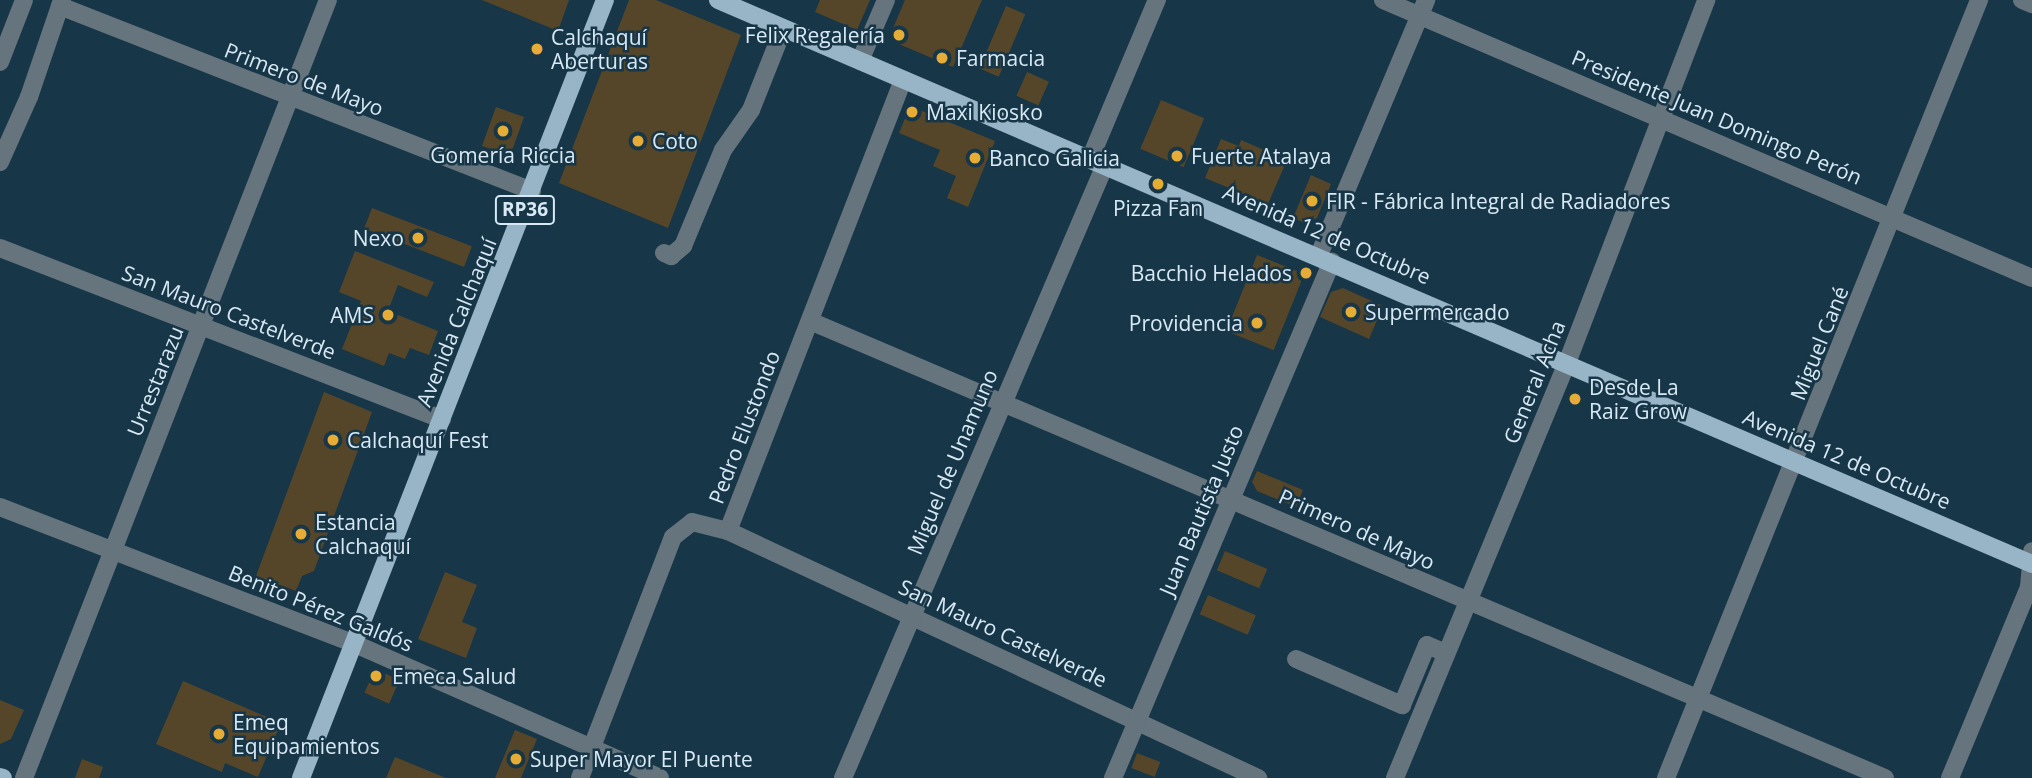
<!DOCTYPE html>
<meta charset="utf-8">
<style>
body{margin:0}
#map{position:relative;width:2032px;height:778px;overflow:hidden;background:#173647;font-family:"Open Sans",sans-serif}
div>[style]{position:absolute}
.building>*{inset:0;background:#554629;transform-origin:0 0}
.minor>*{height:18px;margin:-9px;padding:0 9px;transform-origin:9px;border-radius:9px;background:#66747d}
.major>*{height:18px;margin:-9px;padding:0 9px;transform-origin:9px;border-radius:9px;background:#98b5c7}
.dots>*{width:19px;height:19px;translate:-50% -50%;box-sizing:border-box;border:4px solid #173647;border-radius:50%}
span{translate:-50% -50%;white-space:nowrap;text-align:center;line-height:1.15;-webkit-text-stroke:5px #173647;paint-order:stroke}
.shield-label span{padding:2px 5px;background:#173647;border:2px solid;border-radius:5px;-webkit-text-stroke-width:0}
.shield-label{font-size:19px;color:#d8e9f5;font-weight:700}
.poi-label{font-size:21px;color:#d8e9f5}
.right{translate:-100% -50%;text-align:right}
.left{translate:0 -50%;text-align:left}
.street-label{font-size:21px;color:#d8e9f5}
</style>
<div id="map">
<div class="building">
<i style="clip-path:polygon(482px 0,569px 0,558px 31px)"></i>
<i style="clip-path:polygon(629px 0,656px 0,741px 35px,668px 228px,559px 183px)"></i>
<i style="clip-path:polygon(820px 0,870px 0,857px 30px,815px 12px)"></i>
<i style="clip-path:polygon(905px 0,982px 0,953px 67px,894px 42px,891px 33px)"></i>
<i style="left:1006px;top:6px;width:21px;height:68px;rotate:23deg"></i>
<i style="left:1027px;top:72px;width:24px;height:26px;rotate:24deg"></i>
<i style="left:1161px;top:100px;width:47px;height:53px;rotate:23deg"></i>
<i style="clip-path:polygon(910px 106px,995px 141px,968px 207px,947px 198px,956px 176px,933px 166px,940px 150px,899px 133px)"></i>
<i style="clip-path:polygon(496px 107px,524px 117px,513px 148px,503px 153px,482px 146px)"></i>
<i style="clip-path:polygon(1221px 139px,1239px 146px,1241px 140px,1287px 160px,1268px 204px,1205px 178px)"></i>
<i style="clip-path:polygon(1311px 175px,1331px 184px,1317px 218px,1305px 223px,1293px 218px)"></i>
<i style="left:372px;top:208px;width:107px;height:22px;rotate:21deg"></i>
<i style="clip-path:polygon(355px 251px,434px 282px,427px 297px,398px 285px,388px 311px,438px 331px,429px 355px,410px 348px,405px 359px,389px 353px,384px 366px,342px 349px,361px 301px,339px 292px)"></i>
<i style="left:1257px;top:255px;width:51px;height:82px;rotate:22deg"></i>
<i style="clip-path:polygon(1343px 288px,1383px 306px,1369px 339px,1320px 317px,1331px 292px)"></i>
<i style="clip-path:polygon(324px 392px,372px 412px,314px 571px,302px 576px,296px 591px,256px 576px)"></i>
<i style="clip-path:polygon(1257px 471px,1303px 490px,1296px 507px,1257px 491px,1252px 482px)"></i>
<i style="left:1225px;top:551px;width:46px;height:21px;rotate:23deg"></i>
<i style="clip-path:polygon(445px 572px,477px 585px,462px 622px,477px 628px,466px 658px,418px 639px)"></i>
<i style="left:1208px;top:595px;width:52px;height:21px;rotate:23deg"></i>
<i style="left:375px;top:669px;width:27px;height:26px;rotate:24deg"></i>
<i style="clip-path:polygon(183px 681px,281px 723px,258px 777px,225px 763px,222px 772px,156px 744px)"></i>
<i style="clip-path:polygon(0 700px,24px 710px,11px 739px,0 744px)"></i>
<i style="clip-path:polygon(515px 730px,537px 739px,521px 778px,495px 778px)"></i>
<i style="left:1137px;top:753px;width:25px;height:16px;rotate:21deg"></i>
<i style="clip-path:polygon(395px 757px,446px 778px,386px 778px)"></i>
<i style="clip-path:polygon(82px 759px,103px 767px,99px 778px,75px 778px)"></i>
</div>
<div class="minor">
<i style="left:1383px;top:0;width:706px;rotate:23.19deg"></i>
<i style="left:2022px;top:0;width:11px;rotate:22deg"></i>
<i style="left:60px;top:6px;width:507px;rotate:21.4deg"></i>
<i style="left:860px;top:61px;width:66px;rotate:-66.9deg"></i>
<i style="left:0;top:62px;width:66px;rotate:-68.8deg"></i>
<i style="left:1090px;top:159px;width:173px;rotate:-67.2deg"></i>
<i style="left:0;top:162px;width:71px;rotate:-66deg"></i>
<i style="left:29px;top:97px;width:102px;rotate:-71.2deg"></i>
<i style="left:0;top:248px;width:474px;rotate:21.2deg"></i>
<i style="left:664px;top:253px;width:8px;rotate:23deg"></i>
<i style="left:671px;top:256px;width:16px;rotate:-40deg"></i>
<i style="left:683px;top:246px;width:104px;rotate:-67.4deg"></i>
<i style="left:723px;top:150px;width:49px;rotate:-55deg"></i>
<i style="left:751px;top:110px;width:87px;rotate:-68.4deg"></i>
<i style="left:1319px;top:255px;width:277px;rotate:-67.2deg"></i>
<i style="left:810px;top:321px;width:1168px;rotate:23.03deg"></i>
<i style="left:0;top:507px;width:381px;rotate:21.1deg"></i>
<i style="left:355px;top:644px;width:333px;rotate:23.7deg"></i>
<i style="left:728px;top:531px;width:484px;rotate:-68.8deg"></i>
<i style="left:1296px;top:659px;width:116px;rotate:23.5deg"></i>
<i style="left:1402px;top:705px;width:65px;rotate:-67.4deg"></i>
<i style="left:1427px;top:645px;width:21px;rotate:23deg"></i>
<i style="left:24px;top:778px;width:835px;rotate:-68.66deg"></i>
<i style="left:580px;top:778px;width:258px;rotate:-68.9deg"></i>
<i style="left:673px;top:537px;width:24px;rotate:-38deg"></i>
<i style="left:692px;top:522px;width:37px;rotate:14deg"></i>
<i style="left:728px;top:531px;width:585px;rotate:24.99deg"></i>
<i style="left:843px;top:778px;width:667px;rotate:-66.86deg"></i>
<i style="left:1113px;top:778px;width:561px;rotate:-67.04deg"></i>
<i style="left:1395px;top:778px;width:449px;rotate:-67.5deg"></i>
<i style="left:1567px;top:363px;width:389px;rotate:-69deg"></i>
<i style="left:1666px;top:778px;width:839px;rotate:-68.08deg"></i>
<i style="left:1950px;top:778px;width:207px;rotate:-67.5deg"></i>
<i style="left:2029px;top:587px;width:36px;rotate:-85deg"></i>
</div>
<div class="major">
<i style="left:718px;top:0;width:1430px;rotate:23.23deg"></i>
<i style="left:0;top:777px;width:3px;rotate:18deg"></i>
<i style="left:301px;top:778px;width:835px;rotate:-68.66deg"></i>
</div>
<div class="dots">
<i style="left:899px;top:35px;background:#e5ad35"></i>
<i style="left:537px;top:49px;background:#e5ad35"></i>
<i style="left:942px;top:58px;background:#e5ad35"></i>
<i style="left:912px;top:112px;background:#e5ad35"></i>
<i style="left:503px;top:131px;background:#e5ad35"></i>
<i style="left:638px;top:141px;background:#e5ad35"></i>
<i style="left:1177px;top:156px;background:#e5ad35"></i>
<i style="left:975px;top:158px;background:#e5ad35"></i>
<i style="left:1158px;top:184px;background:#e5ad35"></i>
<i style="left:1312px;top:201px;background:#e5ad35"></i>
<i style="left:418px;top:238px;background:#e5ad35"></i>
<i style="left:1306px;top:273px;background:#e5ad35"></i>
<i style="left:1351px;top:312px;background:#e5ad35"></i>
<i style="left:388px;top:315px;background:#e5ad35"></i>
<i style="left:1257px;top:323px;background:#e5ad35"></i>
<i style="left:1575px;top:399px;background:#e5ad35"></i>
<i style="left:333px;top:440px;background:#e5ad35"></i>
<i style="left:301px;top:534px;background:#e5ad35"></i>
<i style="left:376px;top:676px;background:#e5ad35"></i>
<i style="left:219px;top:734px;background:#e5ad35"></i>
<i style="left:516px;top:759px;background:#e5ad35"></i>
</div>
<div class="shield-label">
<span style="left:525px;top:210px">RP36</span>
</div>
<div class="poi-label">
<span class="right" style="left:885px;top:35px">Felix Regalería</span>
<span class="left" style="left:551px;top:49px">Calchaquí<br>Aberturas</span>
<span class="left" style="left:956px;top:58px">Farmacia</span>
<span class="left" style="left:926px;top:112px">Maxi Kiosko</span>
<span class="left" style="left:652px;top:141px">Coto</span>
<span style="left:503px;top:155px">Gomería Riccia</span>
<span class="left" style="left:1191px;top:156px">Fuerte Atalaya</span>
<span class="left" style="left:989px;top:158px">Banco Galicia</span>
<span class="left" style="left:1326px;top:201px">FIR - Fábrica Integral de Radiadores</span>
<span style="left:1158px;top:208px">Pizza Fan</span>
<span class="right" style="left:404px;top:238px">Nexo</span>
<span class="right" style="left:1292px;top:273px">Bacchio Helados</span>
<span class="left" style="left:1365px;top:312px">Supermercado</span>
<span class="right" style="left:374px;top:315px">AMS</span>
<span class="right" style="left:1243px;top:323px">Providencia</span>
<span class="left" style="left:1589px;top:399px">Desde La<br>Raiz Grow</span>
<span class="left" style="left:347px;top:440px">Calchaquí Fest</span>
<span class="left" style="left:315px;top:534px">Estancia<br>Calchaquí</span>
<span class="left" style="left:392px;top:676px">Emeca Salud</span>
<span class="left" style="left:233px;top:734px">Emeq<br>Equipamientos</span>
<span class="left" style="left:530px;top:759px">Super Mayor El Puente</span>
</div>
<div class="street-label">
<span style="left:304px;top:79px;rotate:21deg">Primero de Mayo</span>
<span style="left:1717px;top:117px;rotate:23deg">Presidente Juan Domingo Perón</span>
<span style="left:1327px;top:234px;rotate:23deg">Avenida 12 de Octubre</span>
<span style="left:229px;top:312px;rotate:21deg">San Mauro Castelverde</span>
<span style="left:456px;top:322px;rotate:-68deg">Avenida Calchaquí</span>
<span style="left:1819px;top:343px;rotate:-68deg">Miguel Cané</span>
<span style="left:155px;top:381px;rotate:-68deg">Urrestarazu</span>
<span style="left:1534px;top:382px;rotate:-68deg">General Acha</span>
<span style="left:744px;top:427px;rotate:-69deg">Pedro Elustondo</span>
<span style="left:1847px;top:459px;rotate:23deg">Avenida 12 de Octubre</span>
<span style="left:952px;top:462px;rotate:-67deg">Miguel de Unamuno</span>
<span style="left:1201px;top:510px;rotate:-67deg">Juan Bautista Justo</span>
<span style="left:1357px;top:529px;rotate:24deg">Primero de Mayo</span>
<span style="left:321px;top:608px;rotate:22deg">Benito Pérez Galdós</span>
<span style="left:1003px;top:633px;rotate:25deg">San Mauro Castelverde</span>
</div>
</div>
